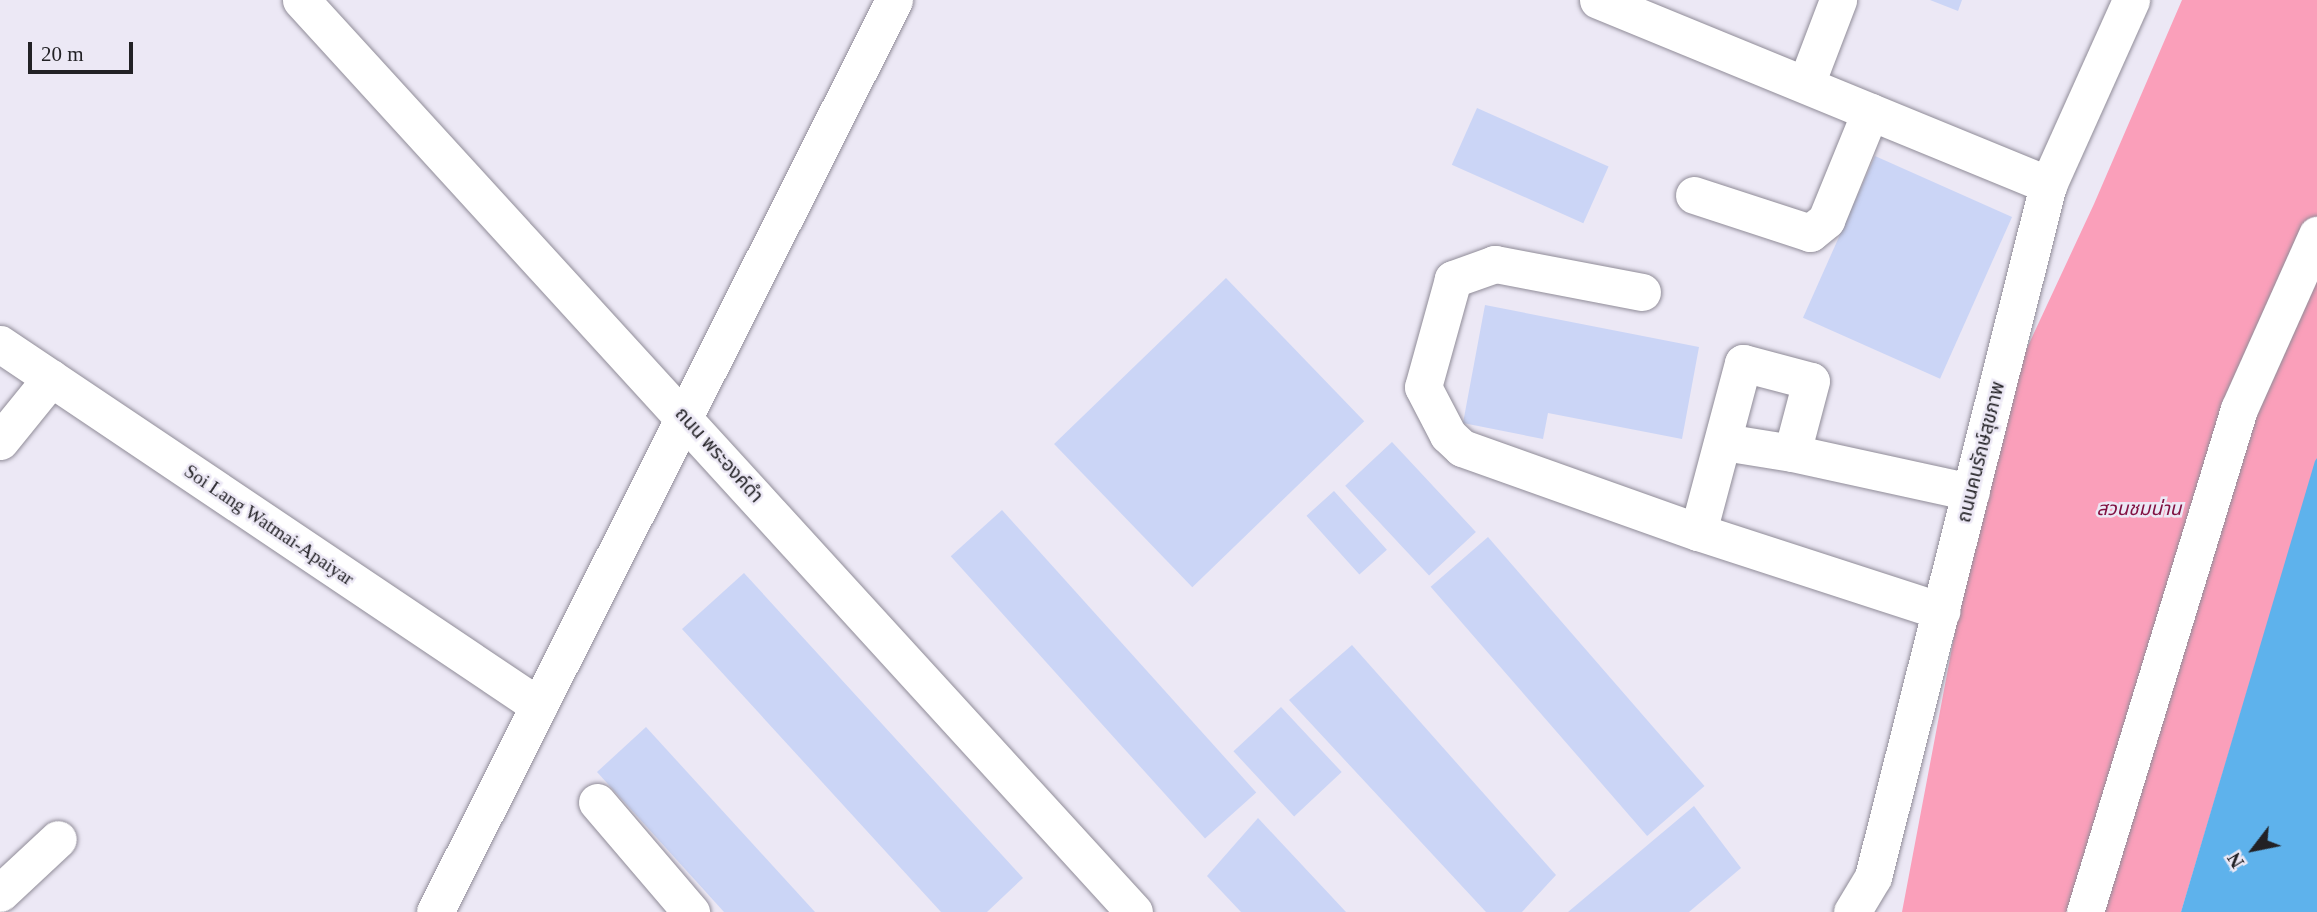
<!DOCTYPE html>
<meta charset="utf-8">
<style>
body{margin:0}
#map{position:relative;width:2317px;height:912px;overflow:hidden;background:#ece8f5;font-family:"Times New Roman","Noto Sans Thai",serif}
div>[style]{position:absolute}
.green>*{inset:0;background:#fa9fba}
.water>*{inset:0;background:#5eb2ec}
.building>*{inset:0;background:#cbd5f6;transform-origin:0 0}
.roads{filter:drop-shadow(0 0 2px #908c98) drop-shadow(0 0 2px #908c98)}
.minor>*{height:37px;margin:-18.5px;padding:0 18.5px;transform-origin:18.5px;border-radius:18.5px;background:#fff}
span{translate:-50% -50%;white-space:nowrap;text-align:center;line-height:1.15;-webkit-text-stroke:5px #ece8f5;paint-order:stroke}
.street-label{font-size:19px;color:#222125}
.park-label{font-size:19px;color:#811142;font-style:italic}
.north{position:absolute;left:2219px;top:814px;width:70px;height:70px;-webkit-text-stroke:5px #ece8f5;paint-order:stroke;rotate:238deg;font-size:19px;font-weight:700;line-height:28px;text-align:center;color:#222125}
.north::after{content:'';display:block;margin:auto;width:24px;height:32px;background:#222125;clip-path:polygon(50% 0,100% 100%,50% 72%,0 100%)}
.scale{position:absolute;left:28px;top:42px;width:105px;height:32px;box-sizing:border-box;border:4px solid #222125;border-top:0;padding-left:9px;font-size:21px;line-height:24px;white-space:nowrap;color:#222125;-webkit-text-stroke:5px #ece8f5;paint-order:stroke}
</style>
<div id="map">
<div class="green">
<i style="clip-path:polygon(2182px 0,2317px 0,2317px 458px,2182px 909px,2181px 912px,1902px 912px,1982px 489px,2020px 363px,2094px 204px)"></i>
</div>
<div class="water">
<i style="clip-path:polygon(2317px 458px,2317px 912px,2181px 912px,2315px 461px)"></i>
</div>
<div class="building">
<i style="clip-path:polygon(1930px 0,1962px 0,1958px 11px)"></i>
<i style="left:1477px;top:108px;width:144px;height:62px;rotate:24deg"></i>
<i style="left:1875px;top:156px;width:150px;height:177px;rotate:24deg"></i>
<i style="left:1226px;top:278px;width:199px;height:239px;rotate:46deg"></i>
<i style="clip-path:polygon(1485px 305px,1699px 347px,1682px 439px,1548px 413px,1543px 439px,1463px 423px)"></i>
<i style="left:1392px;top:442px;width:123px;height:64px;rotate:47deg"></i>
<i style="left:1334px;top:491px;width:79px;height:37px;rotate:48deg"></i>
<i style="left:1002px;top:510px;width:380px;height:69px;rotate:48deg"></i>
<i style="left:1488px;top:537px;width:330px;height:76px;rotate:49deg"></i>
<i style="clip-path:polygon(744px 573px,1023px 878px,987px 912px,941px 912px,682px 629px)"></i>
<i style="clip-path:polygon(1352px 645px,1556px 875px,1522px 912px,1486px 912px,1289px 700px)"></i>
<i style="left:1281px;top:707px;width:89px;height:65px;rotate:47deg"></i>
<i style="clip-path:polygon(646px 727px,815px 912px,724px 912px,597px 772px)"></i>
<i style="clip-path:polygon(1694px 806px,1741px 868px,1689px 912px,1568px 912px)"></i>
<i style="clip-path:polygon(1258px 818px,1346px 912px,1241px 912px,1207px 876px)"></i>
</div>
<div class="roads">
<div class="minor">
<i style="left:301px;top:0;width:1235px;rotate:47.59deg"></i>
<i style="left:1598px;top:0;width:487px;rotate:22.3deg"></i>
<i style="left:1806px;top:84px;width:90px;rotate:-69.1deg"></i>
<i style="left:1694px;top:195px;width:122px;rotate:18.1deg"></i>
<i style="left:1810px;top:233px;width:21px;rotate:-39deg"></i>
<i style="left:1826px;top:220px;width:117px;rotate:-67.8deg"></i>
<i style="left:1642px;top:292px;width:150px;rotate:-169.2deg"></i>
<i style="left:1495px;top:264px;width:45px;rotate:160.3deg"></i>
<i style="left:1453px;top:279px;width:112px;rotate:105.5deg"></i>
<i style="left:1423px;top:387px;width:54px;rotate:62.5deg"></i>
<i style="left:1448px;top:435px;width:19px;rotate:43deg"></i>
<i style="left:1462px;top:448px;width:251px;rotate:19.6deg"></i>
<i style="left:1698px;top:532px;width:256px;rotate:18deg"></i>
<i style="left:0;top:344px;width:649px;rotate:33.89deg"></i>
<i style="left:0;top:441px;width:81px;rotate:-51deg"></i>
<i style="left:1724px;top:442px;width:69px;rotate:9.2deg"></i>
<i style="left:1792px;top:453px;width:183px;rotate:12.3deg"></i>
<i style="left:1698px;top:532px;width:175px;rotate:-75.1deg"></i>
<i style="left:1743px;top:363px;width:70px;rotate:14.8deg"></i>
<i style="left:1811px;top:381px;width:74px;rotate:104.8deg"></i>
<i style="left:597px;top:802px;width:145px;rotate:49.5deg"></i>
<i style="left:0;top:893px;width:79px;rotate:-43deg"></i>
<i style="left:435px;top:912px;width:1021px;rotate:-63.28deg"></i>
<i style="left:1852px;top:912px;width:41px;rotate:-59deg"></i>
<i style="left:1873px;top:877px;width:714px;rotate:-75.81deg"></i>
<i style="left:2048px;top:185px;width:203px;rotate:-65.8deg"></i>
<i style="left:2085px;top:912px;width:526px;rotate:-72.98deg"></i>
<i style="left:2239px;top:409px;width:191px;rotate:-65.9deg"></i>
</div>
</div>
<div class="street-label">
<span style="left:1981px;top:452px;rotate:-76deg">ถนนคนรักษ์สุขภาพ</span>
<span style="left:719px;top:455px;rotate:48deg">ถนน พระองค์ดำ</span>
<span style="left:269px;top:525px;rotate:34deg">Soi Lang Watmai-Apaiyar</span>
</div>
<div class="park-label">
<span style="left:2139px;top:509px">สวนชมน่าน</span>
</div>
<div class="north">N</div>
<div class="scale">20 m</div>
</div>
